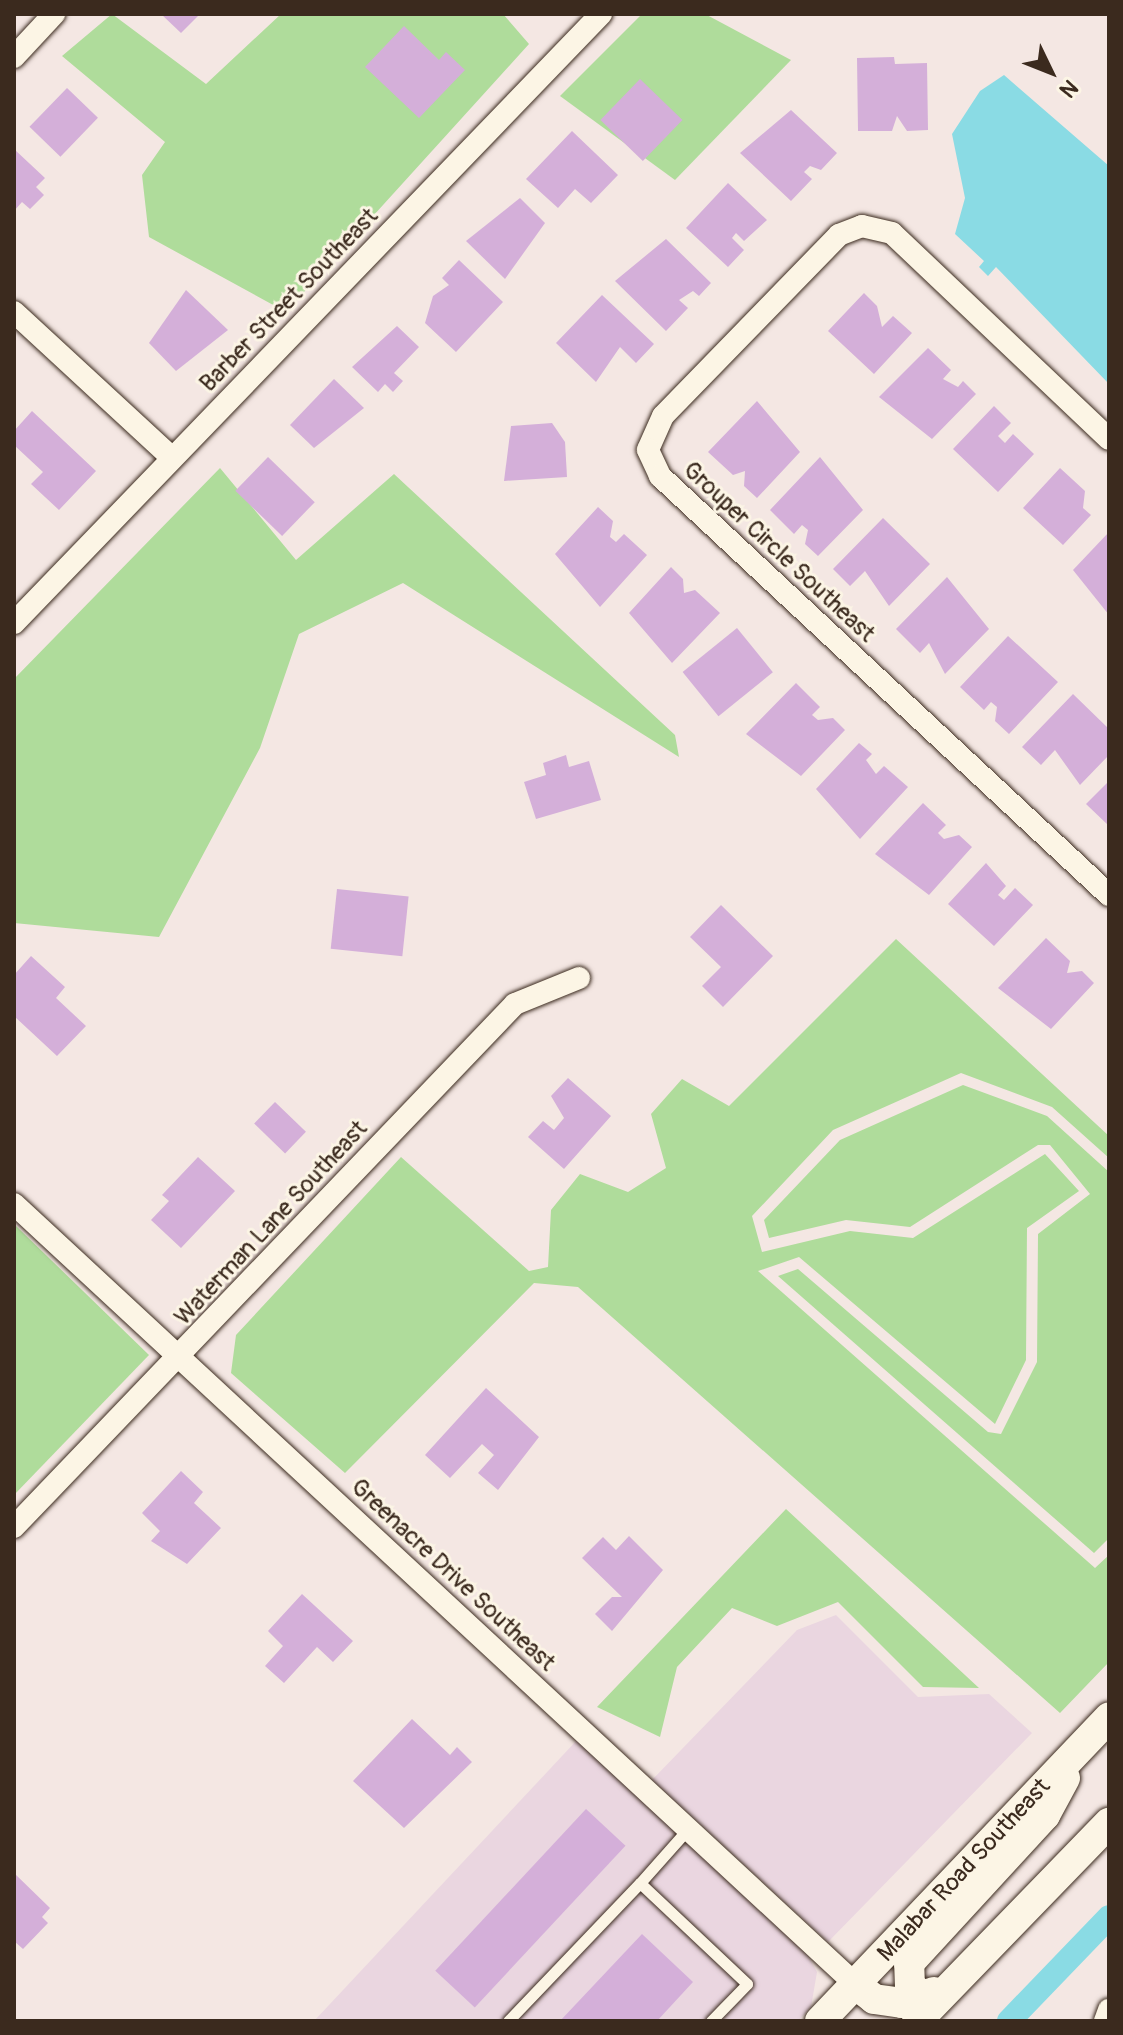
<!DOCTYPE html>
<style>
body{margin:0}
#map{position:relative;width:1123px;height:2035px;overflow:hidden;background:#f4e7e3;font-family:Pangolin,sans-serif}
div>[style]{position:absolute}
.built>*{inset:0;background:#ead6e0}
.green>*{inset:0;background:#afdc9b}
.water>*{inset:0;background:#8adbe4}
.canal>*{height:24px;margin:-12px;padding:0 12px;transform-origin:12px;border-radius:12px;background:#8adbe4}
.building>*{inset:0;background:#d4afd9;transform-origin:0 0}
.roads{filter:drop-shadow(0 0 2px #3b2a1e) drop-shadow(0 0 2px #3b2a1e)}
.lane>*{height:11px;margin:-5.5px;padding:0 5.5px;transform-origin:5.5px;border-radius:5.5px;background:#fcf5e5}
.street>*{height:22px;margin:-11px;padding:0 11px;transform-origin:11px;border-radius:11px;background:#fcf5e5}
.secondary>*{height:30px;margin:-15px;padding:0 15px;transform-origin:15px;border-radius:15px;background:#fcf5e5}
span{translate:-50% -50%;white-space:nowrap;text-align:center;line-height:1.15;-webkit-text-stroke:6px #fcf5e5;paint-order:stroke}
.street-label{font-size:24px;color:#3b2a1e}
.frame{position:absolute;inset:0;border:16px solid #3b2a1e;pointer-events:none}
.north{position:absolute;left:1011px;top:32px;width:80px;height:80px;-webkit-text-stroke:6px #fcf5e5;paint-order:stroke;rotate:133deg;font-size:22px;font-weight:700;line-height:32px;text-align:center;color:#3b2a1e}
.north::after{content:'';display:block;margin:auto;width:28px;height:36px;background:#3b2a1e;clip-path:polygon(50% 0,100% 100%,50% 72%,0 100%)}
</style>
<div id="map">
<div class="built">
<i style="clip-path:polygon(836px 1615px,918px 1697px,989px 1694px,1032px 1733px,828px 1942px,652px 1780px,797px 1630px)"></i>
<i style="clip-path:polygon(578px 1739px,808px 1956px,817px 1972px,811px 2007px,798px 2021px,314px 2021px)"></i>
</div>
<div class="green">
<i style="clip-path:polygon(112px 14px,206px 84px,281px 14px,503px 14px,529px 44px,286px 312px,149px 237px,142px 175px,165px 142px,62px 56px)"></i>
<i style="clip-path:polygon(642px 14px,705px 14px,791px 60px,675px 180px,560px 96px)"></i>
<i style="clip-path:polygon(220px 468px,296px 560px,394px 474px,675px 735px,679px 757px,403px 583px,299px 634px,260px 748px,159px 937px,14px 923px,14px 679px)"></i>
<i style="clip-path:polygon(896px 939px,1109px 1136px,1109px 1158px,1052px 1107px,961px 1073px,833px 1130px,752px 1216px,762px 1252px,850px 1231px,913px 1238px,1045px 1154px,1079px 1191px,1027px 1228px,1026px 1360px,995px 1424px,799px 1257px,758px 1271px,1095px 1568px,1109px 1555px,1109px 1662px,1060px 1713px,578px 1287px,534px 1283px,345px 1473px,231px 1373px,236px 1335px,401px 1157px,529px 1271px,548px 1267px,551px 1210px,580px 1174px,628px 1192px,666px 1168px,651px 1114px,682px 1079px,729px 1106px)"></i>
<i style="clip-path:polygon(963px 1085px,1047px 1116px,1109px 1172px,1109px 1538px,1094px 1553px,778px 1276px,798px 1269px,988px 1432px,1001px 1434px,1037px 1362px,1038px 1234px,1090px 1194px,1050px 1145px,1038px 1145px,910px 1227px,846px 1220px,769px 1238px,764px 1220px,840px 1140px)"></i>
<i style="clip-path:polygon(14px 1224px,149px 1355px,14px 1495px)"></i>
<i style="clip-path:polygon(786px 1509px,979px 1688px,923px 1687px,838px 1602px,777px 1626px,732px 1608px,677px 1667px,660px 1737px,597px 1707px)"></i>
</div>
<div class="water">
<i style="clip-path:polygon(1004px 75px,1109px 166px,1109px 384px,996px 267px,988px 276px,979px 267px,984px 261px,955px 234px,965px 198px,952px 134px,980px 91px)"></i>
</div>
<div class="canal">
<i style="left:1009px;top:2021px;width:144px;rotate:-46.1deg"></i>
</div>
<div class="building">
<i style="clip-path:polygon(161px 14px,200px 14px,181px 33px)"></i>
<i style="clip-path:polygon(404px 26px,439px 60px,446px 52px,465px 70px,419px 118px,365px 67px)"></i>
<i style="clip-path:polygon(894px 57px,895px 64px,927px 63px,928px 130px,907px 131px,897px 116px,892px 131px,858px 131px,857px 58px)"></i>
<i style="left:640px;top:79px;width:59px;height:57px;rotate:44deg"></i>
<i style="left:67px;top:88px;width:43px;height:54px;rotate:44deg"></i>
<i style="clip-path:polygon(791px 110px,837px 153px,821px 170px,810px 166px,804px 172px,812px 179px,791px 201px,740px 153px)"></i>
<i style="clip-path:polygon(572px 131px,618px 175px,591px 203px,575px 189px,558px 208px,526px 179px)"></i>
<i style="clip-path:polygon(14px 149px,45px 178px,36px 187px,44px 195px,30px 209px,22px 202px,14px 211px)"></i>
<i style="clip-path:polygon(728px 183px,767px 220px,744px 241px,736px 233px,732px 238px,744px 250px,728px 267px,686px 228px)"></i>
<i style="clip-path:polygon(520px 198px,545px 223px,505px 279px,466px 241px)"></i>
<i style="clip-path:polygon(666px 239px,711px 283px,699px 296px,693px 291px,679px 300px,688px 308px,666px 331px,615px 281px)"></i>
<i style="clip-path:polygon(459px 260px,503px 302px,456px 352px,425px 323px,433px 296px,449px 285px,442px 278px)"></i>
<i style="clip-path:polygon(186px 290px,228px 330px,176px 371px,149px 343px)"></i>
<i style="clip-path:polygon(864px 293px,877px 306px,882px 327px,893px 316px,912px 333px,874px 374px,828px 331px)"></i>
<i style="clip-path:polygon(602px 295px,654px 344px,636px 363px,620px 347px,596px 382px,556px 343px)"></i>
<i style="clip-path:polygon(397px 326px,419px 347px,394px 373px,403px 381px,393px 392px,385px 384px,378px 392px,352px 367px)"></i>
<i style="clip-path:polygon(928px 348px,951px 370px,943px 379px,958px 387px,963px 381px,976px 394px,932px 439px,879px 397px)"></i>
<i style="clip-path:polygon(334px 379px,364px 408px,314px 448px,290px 425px)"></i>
<i style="clip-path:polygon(757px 401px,800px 452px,757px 498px,744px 486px,745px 471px,733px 475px,708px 452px)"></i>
<i style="clip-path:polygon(994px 406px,1011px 423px,998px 436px,1005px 443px,1013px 434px,1034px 454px,998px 492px,953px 449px)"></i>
<i style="clip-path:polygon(32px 411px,96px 471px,59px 510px,31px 484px,43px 472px,14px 445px,14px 431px)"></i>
<i style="clip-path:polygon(552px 423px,565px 442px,567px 477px,504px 481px,511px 426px)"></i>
<i style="left:268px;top:457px;width:65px;height:47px;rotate:44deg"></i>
<i style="clip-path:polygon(820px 457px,863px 510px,818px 556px,805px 544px,808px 530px,802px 525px,794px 534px,770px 510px)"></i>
<i style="clip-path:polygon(1060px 468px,1085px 491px,1083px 508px,1091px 515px,1063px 545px,1023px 508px)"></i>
<i style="clip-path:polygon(598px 507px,613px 521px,610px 537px,616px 542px,624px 534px,647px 555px,600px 607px,555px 554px)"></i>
<i style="clip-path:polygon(883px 518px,930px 564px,889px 606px,865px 571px,850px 586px,833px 569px)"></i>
<i style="clip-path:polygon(1109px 532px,1109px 615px,1073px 570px)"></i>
<i style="clip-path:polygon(671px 567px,683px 579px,684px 593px,695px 590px,720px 613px,672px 663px,629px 613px)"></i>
<i style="clip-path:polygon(947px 577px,989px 629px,945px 674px,929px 643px,920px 653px,896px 629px)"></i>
<i style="left:737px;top:628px;width:57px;height:70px;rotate:51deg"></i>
<i style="clip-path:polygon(1008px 636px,1058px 682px,1009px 734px,995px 721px,997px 707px,991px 702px,984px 710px,960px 687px)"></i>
<i style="clip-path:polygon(796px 683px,820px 707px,812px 715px,818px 720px,833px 718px,845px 730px,801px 776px,746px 734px)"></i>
<i style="clip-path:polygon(1073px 694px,1109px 729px,1109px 755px,1080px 785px,1055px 750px,1041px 765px,1022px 747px)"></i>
<i style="clip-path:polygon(859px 743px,872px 754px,866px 760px,876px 774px,884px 766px,908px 787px,860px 839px,816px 789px)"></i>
<i style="clip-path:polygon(566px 755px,569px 767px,589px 761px,601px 800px,536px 819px,524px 782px,546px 775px,543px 763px)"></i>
<i style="clip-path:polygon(1109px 781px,1109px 826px,1086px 804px)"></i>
<i style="clip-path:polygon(923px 803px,946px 825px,938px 833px,944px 839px,959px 835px,972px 847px,929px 895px,875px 854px)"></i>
<i style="clip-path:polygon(986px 863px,1006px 886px,998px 895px,1004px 900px,1015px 888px,1033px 905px,994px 946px,948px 904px)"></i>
<i style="left:337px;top:889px;width:72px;height:60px;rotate:6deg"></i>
<i style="clip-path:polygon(721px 905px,773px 956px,723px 1007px,702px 986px,721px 967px,690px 937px)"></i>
<i style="clip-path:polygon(1046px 938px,1070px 961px,1067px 973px,1082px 971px,1094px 983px,1051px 1029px,998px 988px)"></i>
<i style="clip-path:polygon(31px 956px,65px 987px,56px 998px,86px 1026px,57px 1056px,14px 1016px,14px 975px)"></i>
<i style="clip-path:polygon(568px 1078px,611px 1116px,564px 1169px,528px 1137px,543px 1121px,554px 1130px,564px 1118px,551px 1096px)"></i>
<i style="left:275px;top:1102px;width:43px;height:30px;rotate:44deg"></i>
<i style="clip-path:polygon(198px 1157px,235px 1191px,181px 1248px,151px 1220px,169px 1201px,162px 1195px)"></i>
<i style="clip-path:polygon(486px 1388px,539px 1437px,498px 1490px,478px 1473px,494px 1455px,482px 1444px,450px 1478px,425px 1455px)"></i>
<i style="clip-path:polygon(181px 1471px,203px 1492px,194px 1503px,221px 1528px,187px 1564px,151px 1541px,160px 1531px,142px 1513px)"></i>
<i style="clip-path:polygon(629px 1536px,663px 1570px,612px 1631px,595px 1614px,612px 1597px,622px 1597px,582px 1558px,603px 1537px,616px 1550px)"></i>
<i style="clip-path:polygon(302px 1594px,353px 1641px,333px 1662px,317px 1647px,284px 1683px,265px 1666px,283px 1646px,268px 1631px)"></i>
<i style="clip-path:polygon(412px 1719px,450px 1755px,457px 1747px,472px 1762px,404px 1828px,353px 1781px)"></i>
<i style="left:586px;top:1809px;width:54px;height:221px;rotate:43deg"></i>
<i style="clip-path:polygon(14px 1873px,50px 1908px,42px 1917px,48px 1923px,23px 1949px,14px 1941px)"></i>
<i style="clip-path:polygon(642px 1934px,693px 1982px,657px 2021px,560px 2021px)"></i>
</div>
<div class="roads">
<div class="lane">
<i style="left:687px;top:1830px;width:71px;rotate:131.6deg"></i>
<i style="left:640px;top:1883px;width:147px;rotate:43.3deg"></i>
<i style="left:747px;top:1984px;width:52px;rotate:134.2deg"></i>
<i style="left:508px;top:2021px;width:191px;rotate:-46.3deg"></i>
</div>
<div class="street">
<i style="left:14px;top:57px;width:59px;rotate:-47.1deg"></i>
<i style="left:14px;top:312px;width:215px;rotate:42.7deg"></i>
<i style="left:1109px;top:439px;width:299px;rotate:-136.5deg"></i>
<i style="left:892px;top:233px;width:31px;rotate:-167deg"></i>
<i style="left:862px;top:226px;width:25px;rotate:159deg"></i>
<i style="left:839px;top:235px;width:252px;rotate:134.2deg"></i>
<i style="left:663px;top:416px;width:37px;rotate:114deg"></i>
<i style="left:648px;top:450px;width:29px;rotate:65deg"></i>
<i style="left:660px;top:476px;width:614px;rotate:43.02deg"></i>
<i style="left:14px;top:623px;width:846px;rotate:-46.05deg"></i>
<i style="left:14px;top:1204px;width:1147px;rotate:42.84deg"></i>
<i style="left:14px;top:1527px;width:724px;rotate:-46.23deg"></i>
<i style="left:515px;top:1004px;width:69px;rotate:-22.1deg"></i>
<i style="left:1105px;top:2021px;width:12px;rotate:-70deg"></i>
</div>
<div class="secondary">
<i style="left:855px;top:1984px;width:24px;rotate:38deg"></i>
<i style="left:874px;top:1999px;width:28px;rotate:8deg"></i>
<i style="left:902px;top:2003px;width:34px;rotate:-19deg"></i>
<i style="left:925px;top:1996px;width:17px;rotate:-149deg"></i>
<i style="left:910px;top:1987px;width:24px;rotate:-92deg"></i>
<i style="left:909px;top:1963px;width:201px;rotate:-47.4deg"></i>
<i style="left:1045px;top:1815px;width:42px;rotate:-61.6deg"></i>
<i style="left:820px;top:2021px;width:419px;rotate:-46.4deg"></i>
<i style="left:917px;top:2021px;width:276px;rotate:-45.9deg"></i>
</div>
</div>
<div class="street-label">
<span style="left:289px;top:300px;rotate:-46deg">Barber Street Southeast</span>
<span style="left:779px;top:552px;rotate:43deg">Grouper Circle Southeast</span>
<span style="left:271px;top:1223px;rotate:-47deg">Waterman Lane Southeast</span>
<span style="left:453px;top:1575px;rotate:43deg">Greenacre Drive Southeast</span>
<span style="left:964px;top:1870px;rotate:-47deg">Malabar Road Southeast</span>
</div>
<div class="frame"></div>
<div class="north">N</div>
</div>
